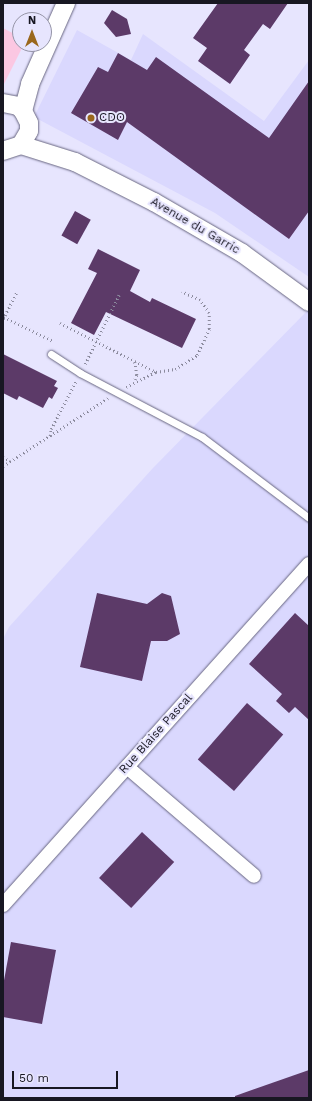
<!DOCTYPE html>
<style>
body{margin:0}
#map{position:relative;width:312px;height:1101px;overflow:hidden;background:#e7e5fe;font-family:"Work Sans",sans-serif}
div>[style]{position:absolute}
.built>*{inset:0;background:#dad8fe}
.green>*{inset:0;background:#fbc7e2}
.building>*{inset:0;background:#5c3a68;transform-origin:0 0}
.path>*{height:2.5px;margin-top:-1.25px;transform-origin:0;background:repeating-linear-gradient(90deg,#8c8b9e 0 1px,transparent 0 4px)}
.roads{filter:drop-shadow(0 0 1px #686681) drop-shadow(0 0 1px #686681)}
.service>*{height:7px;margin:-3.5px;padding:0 3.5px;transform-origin:3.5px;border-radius:3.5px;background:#fff}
.minor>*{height:14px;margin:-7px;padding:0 7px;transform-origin:7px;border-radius:7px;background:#fff}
.tertiary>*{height:18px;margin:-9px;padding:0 9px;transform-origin:9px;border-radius:9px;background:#fff}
.dots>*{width:11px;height:11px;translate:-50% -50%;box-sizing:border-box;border:2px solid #e7e5fe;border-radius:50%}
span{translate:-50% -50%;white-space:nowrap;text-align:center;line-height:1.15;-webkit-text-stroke:4px #e7e5fe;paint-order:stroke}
.poi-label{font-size:12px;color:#181722}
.left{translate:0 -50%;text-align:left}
.street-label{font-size:12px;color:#181722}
.frame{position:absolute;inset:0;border:4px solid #181722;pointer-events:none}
.north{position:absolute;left:12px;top:12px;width:40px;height:40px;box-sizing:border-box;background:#e7e5fe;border:1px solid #9493a6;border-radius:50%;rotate:0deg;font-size:11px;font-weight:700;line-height:16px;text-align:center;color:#181722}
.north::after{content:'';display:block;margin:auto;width:14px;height:18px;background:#9a671d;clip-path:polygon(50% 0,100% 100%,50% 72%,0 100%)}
.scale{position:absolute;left:12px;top:1071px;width:106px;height:18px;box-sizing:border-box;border:2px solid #181722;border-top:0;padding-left:5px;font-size:12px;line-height:14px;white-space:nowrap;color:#181722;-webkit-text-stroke:3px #e7e5fe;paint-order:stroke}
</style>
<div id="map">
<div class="built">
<i style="clip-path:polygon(77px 30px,131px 60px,143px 34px,264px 121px,309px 60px,309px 277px,215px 213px,34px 117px)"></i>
<i style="clip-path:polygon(309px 309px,309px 1098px,3px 1098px,3px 639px,9px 627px,153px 468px)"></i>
</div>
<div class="green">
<i style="clip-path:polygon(3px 28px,20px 37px,20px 44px,24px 44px,3px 86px)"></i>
</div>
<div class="building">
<i style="clip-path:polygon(218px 3px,288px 3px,270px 29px,263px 24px,244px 50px,250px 55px,230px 84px,198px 61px,207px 48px,193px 38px)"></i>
<i style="clip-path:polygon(112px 10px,127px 19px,131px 34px,116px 37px,104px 23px)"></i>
<i style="clip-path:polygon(118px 53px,147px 70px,156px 57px,269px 138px,309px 81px,309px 211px,289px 239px,127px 122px,118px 140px,71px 113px,98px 67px,108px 72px)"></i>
<i style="left:75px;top:211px;width:18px;height:28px;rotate:29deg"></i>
<i style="clip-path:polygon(98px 249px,140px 270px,130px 291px,150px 302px,152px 298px,196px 319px,182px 348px,106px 312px,94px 335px,71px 323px,97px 273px,88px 269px)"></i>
<i style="clip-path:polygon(3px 354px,57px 381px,54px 386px,58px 388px,52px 399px,49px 397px,43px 408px,19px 396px,17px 400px,3px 393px)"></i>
<i style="clip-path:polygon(97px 593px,147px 604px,162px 593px,171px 596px,180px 634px,167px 641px,151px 641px,142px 681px,80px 667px)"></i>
<i style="clip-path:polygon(295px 613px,309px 626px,309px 720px,295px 707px,289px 713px,276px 701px,282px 694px,249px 664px)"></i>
<i style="left:247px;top:703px;width:48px;height:75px;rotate:41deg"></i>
<i style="left:142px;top:832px;width:44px;height:63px;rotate:43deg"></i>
<i style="clip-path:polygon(11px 942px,56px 950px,42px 1024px,3px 1017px,3px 986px)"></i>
<i style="clip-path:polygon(309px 1070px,309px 1098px,235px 1098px,235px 1096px)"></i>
</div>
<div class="path">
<i style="left:4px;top:317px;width:55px;rotate:26.1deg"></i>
<i style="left:3px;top:319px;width:30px;rotate:-63deg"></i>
<i style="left:60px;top:323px;width:108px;rotate:27deg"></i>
<i style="left:135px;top:362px;width:13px;rotate:81deg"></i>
<i style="left:137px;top:375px;width:5px;rotate:112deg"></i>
<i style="left:85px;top:364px;width:77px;rotate:-63.8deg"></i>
<i style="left:126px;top:387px;width:34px;rotate:-27deg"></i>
<i style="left:156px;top:372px;width:19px;rotate:-9deg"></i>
<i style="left:175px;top:369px;width:26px;rotate:-32deg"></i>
<i style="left:197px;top:355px;width:29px;rotate:-65deg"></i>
<i style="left:209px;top:329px;width:16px;rotate:-90deg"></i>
<i style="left:209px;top:313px;width:16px;rotate:-125deg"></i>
<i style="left:200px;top:300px;width:20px;rotate:-156deg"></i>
<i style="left:50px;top:436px;width:7px;rotate:-82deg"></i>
<i style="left:51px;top:429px;width:54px;rotate:-62.5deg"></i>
<i style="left:3px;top:457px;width:8px;rotate:30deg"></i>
<i style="left:3px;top:466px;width:125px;rotate:-32.9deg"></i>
</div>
<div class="roads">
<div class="service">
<i style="left:51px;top:354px;width:35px;rotate:33deg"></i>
<i style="left:80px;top:373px;width:138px;rotate:27.7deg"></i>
<i style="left:202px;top:437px;width:134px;rotate:37.1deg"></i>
</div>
<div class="minor">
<i style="left:127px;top:767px;width:167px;rotate:40.6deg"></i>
<i style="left:3px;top:905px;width:458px;rotate:-48.1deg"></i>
</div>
<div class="tertiary">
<i style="left:3px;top:103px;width:15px;rotate:11deg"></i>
<i style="left:18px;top:106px;width:7px;rotate:45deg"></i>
<i style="left:23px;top:111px;width:13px;rotate:63deg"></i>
<i style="left:29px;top:123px;width:8px;rotate:90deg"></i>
<i style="left:29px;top:131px;width:16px;rotate:120deg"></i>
<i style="left:21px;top:145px;width:19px;rotate:162deg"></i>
<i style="left:23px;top:111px;width:28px;rotate:-75deg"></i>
<i style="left:30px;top:84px;width:89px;rotate:-66deg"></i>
<i style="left:21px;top:145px;width:57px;rotate:17.5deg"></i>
<i style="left:75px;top:162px;width:89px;rotate:26.9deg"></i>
<i style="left:154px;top:202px;width:102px;rotate:30.1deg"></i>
<i style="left:242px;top:253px;width:83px;rotate:36.2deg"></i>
</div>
</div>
<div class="dots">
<i style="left:91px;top:118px;background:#9a671d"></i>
</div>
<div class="poi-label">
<span class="left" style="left:99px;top:118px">CDO</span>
</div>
<div class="street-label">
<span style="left:195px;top:226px;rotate:30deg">Avenue du Garric</span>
<span style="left:156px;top:734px;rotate:-48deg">Rue Blaise Pascal</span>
</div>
<div class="frame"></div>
<div class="north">N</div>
<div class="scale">50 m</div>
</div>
